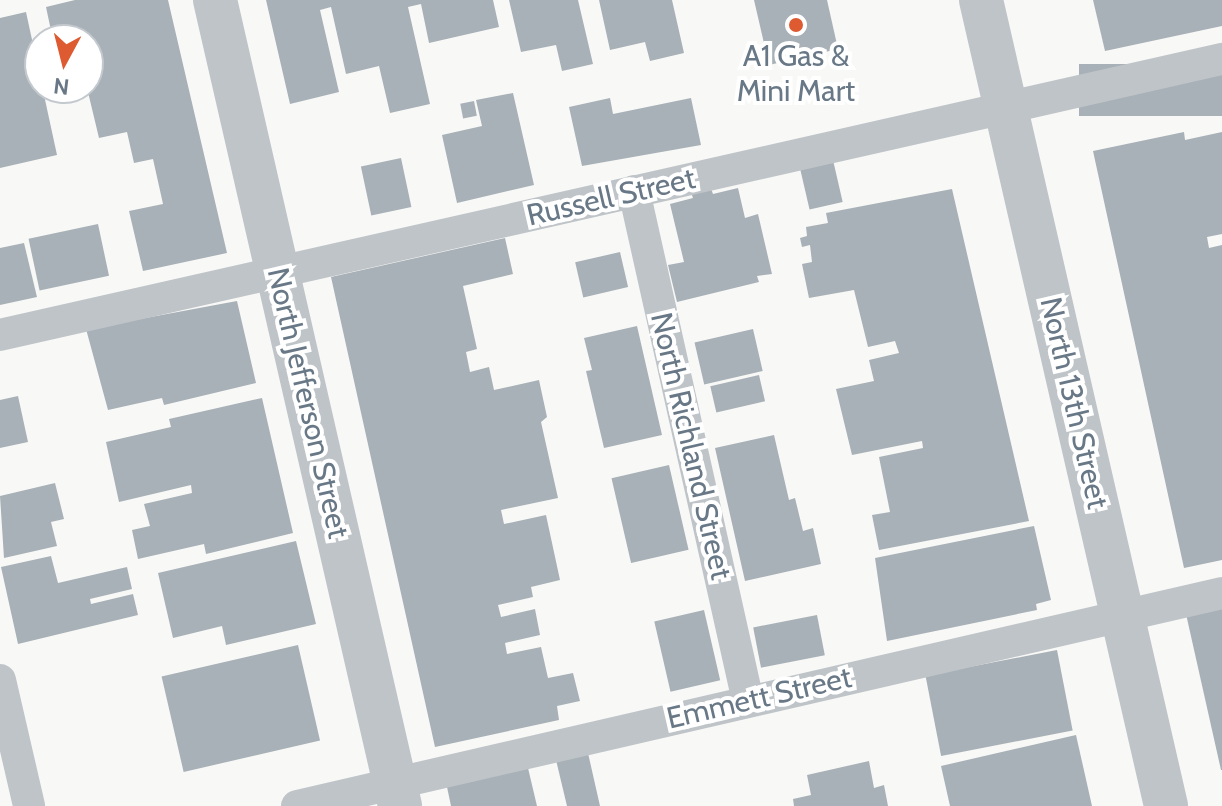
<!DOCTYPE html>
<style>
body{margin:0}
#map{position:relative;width:1222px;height:806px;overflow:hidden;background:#f8f8f6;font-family:Cabin,sans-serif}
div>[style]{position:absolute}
.building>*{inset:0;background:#a8b1b7;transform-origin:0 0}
.service>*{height:32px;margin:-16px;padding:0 16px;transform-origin:16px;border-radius:16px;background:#bfc4c8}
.minor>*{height:44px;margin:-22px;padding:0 22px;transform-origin:22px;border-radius:22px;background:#bfc4c8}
.dots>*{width:22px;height:22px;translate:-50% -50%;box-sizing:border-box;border:4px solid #fff;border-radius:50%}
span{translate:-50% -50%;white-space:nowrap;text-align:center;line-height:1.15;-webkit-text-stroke:8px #fff;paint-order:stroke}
.poi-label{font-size:30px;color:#687886}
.street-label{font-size:30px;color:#687886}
.north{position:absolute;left:24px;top:24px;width:80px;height:80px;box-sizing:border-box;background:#fff;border:2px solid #c3c9cf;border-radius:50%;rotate:187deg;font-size:22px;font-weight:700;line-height:32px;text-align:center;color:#687886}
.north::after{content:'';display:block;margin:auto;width:28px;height:36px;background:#de5a31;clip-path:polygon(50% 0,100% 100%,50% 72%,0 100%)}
</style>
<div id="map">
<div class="building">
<i style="clip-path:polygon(75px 0,168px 0,227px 253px,143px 271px,129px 211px,163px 204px,153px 159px,134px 163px,127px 132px,99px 138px,87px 88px,88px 40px,53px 40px,46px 7px)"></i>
<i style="clip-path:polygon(266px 0,493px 0,499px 27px,429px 43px,421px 4px,408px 7px,430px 104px,390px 113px,379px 66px,346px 74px,331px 7px,320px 10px,339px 92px,290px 104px)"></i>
<i style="clip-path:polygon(509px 0,578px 0,593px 64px,562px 71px,556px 45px,521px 52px)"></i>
<i style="clip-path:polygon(599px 0,672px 0,684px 53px,650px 61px,645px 42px,610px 50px)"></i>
<i style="clip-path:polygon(754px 0,827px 0,838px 49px,769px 65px)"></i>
<i style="clip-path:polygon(1093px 0,1222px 0,1222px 26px,1105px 51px)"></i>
<i style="clip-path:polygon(26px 12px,57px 155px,0 168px,0 18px)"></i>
<i style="left:1222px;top:64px;width:52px;height:143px;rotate:90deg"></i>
<i style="clip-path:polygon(513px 93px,534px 185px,457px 203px,442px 135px,482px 126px,476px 100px)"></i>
<i style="clip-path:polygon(610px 98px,613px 114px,691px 98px,701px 145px,582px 166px,569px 107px)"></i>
<i style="left:474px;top:101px;width:15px;height:14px;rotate:79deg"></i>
<i style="clip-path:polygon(1184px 132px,1185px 140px,1222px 132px,1222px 234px,1207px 237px,1209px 248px,1222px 245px,1222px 560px,1184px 568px,1093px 151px)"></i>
<i style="left:401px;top:158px;width:50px;height:41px;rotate:78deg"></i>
<i style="left:833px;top:160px;width:43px;height:34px;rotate:77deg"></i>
<i style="clip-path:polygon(710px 186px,713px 194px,738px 188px,745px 218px,758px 214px,772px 274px,757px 276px,759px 282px,677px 302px,668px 265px,684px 262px,670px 204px,693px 198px,690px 190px)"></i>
<i style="clip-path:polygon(952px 189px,1029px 521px,879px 550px,872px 515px,890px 512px,879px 457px,923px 448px,922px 441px,852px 455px,836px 389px,874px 381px,869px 360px,899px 353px,895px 341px,868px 347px,854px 290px,809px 298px,802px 264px,812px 262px,810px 245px,802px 247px,800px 238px,807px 236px,806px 227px,828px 223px,826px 213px)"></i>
<i style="left:98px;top:224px;width:53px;height:71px;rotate:78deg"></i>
<i style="clip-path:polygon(505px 238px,513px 274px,463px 286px,477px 349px,466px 352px,470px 372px,489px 367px,494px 390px,539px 380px,547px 417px,541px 422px,558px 498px,501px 510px,504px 524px,546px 515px,560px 580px,531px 587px,533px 597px,498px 605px,501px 617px,535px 609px,540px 635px,505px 643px,507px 654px,541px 647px,548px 678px,573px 673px,580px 701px,557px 706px,559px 720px,435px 747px,331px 277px)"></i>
<i style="clip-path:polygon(24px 243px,37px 297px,0 305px,0 248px)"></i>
<i style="left:620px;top:252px;width:36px;height:46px;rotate:77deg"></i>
<i style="clip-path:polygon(237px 301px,256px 383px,164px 405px,162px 398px,108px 410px,86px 329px)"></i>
<i style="clip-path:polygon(637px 326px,662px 435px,604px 448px,586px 371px,592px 370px,584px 338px)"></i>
<i style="left:753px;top:329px;width:43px;height:60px;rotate:77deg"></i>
<i style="left:759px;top:375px;width:27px;height:50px;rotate:77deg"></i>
<i style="clip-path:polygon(18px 396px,28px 442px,0 448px,0 400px)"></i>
<i style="clip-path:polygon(262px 398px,293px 533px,206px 554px,204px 544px,138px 559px,132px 530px,150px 526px,144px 504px,192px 493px,191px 485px,119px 502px,106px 442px,171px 427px,169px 419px)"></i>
<i style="clip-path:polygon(774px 435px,789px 500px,795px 498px,803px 531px,813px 528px,821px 564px,745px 581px,715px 448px)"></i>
<i style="left:669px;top:465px;width:87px;height:59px;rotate:77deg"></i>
<i style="clip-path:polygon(55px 483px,64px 519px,51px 522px,57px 546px,4px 558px,0 496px)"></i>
<i style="clip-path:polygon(1034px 526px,1051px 600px,1036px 604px,1037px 610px,887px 641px,875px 558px)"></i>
<i style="clip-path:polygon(296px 541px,316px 624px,226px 645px,222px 626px,173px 638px,158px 573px)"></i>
<i style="clip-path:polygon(51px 556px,58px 583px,127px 567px,132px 589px,90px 599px,91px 604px,133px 594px,138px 615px,18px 644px,1px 567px)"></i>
<i style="clip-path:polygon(1222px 606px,1222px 770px,1221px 770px,1186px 614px)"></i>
<i style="left:704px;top:610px;width:72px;height:51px;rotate:77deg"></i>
<i style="left:817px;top:615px;width:41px;height:65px;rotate:79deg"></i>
<i style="left:298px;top:645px;width:98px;height:140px;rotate:77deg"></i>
<i style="left:1057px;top:650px;width:82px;height:134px;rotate:79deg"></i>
<i style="clip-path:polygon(1076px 735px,1092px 806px,950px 806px,941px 766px)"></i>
<i style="clip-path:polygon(588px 753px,600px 806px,567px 806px,556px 760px)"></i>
<i style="clip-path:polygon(869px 761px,874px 788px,884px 785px,888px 806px,794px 806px,793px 799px,811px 795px,807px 775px)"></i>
<i style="clip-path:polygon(528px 768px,537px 806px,451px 806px,447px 787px)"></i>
</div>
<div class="service">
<i style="left:634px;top:191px;width:523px;rotate:77.4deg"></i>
<i style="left:0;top:335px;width:1253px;rotate:-12.73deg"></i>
<i style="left:0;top:680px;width:129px;rotate:77deg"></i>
<i style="left:297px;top:806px;width:949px;rotate:-12.97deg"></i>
</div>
<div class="minor">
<i style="left:215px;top:0;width:827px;rotate:77.07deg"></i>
<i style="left:981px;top:0;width:827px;rotate:77.07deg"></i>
</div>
<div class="dots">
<i style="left:796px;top:25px;background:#de5a31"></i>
</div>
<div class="poi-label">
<span style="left:796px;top:73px">A1 Gas &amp;<br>Mini Mart</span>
</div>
<div class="street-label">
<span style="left:611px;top:197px;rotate:-13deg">Russell Street</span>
<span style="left:308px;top:403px;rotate:77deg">North Jefferson Street</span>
<span style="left:1074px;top:403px;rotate:77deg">North 13th Street</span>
<span style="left:691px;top:446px;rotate:77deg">North Richland Street</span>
<span style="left:759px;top:698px;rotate:-13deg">Emmett Street</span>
</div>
<div class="north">N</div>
</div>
